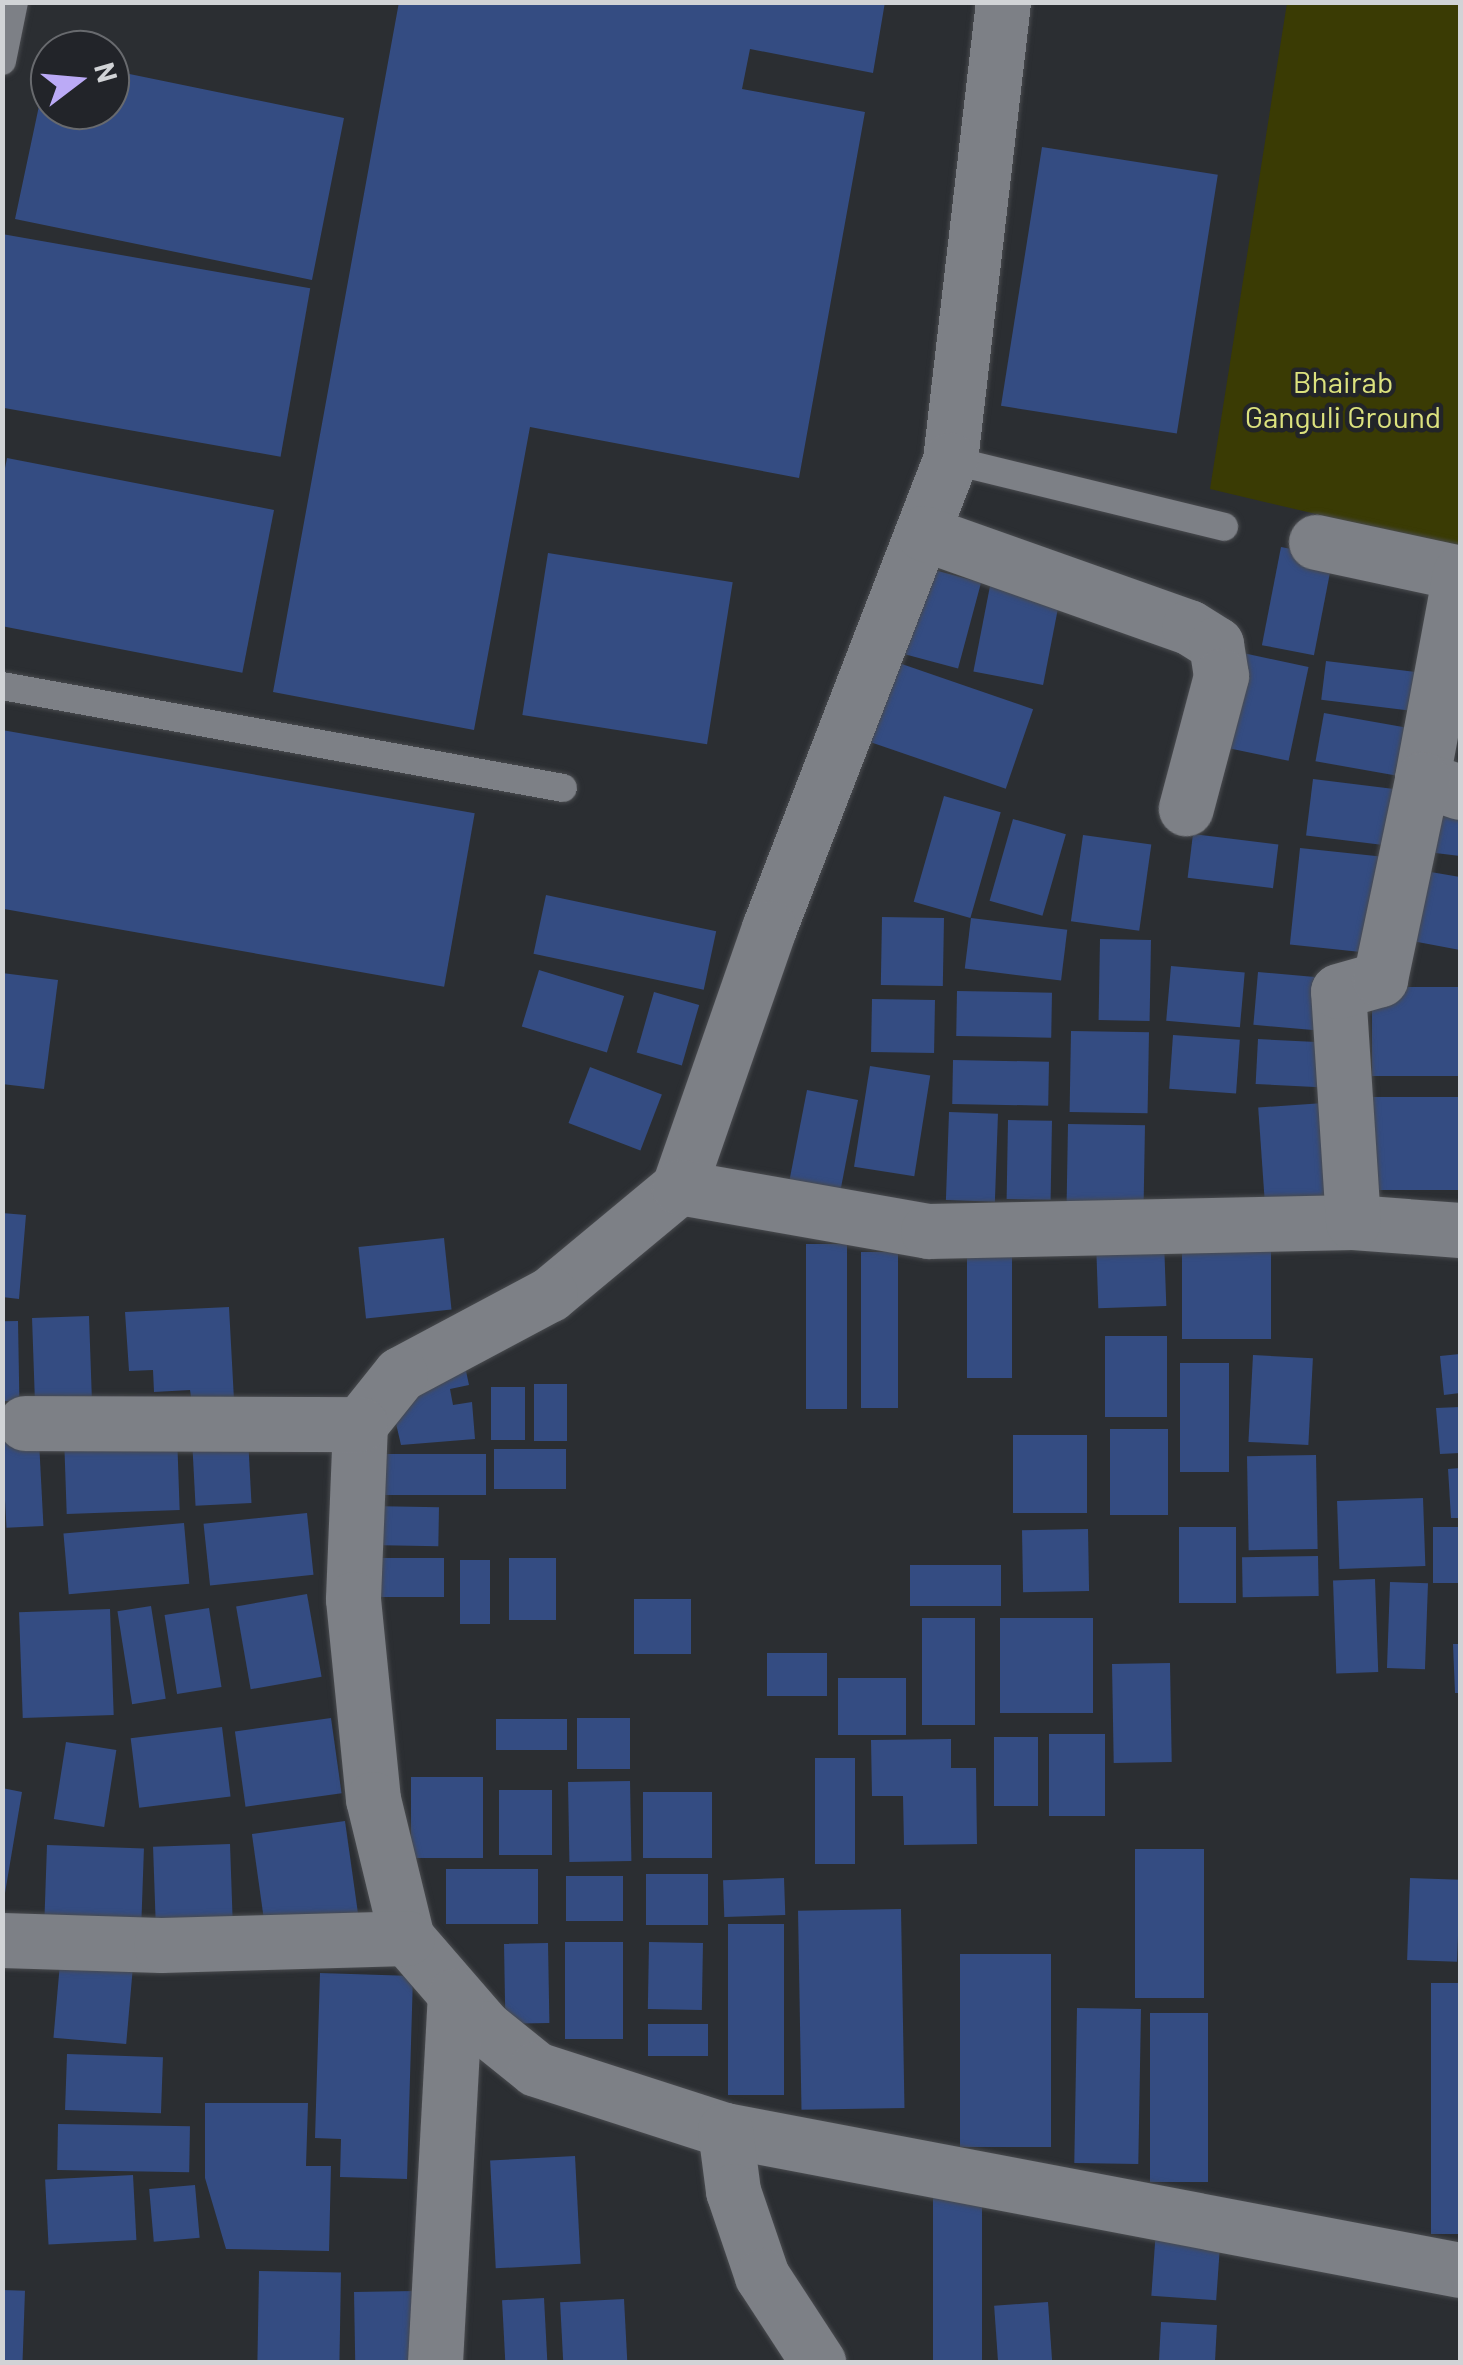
<!DOCTYPE html>
<style>
body{margin:0}
#map{position:relative;width:1463px;height:2365px;overflow:hidden;background:#2b2e32;font-family:Barlow,sans-serif}
div>[style]{position:absolute}
.green>*{inset:0;background:#3a3b04}
.building>*{inset:0;background:#344c82;transform-origin:0 0}
.roads{filter:drop-shadow(0 0 2px #494b4f) drop-shadow(0 0 2px #494b4f)}
.service>*{height:28px;margin:-14px;padding:0 14px;transform-origin:14px;border-radius:14px;background:#7d8086}
.minor>*{height:55px;margin:-27.5px;padding:0 27.5px;transform-origin:27.5px;border-radius:27.5px;background:#7d8086}
span{translate:-50% -50%;white-space:nowrap;text-align:center;line-height:1.15;-webkit-text-stroke:9px #222429;paint-order:stroke}
.park-label{font-size:30px;color:#dce27e}
.frame{position:absolute;inset:0;border:5px solid #d1d3d6;pointer-events:none}
.north{position:absolute;left:30px;top:30px;width:100px;height:100px;box-sizing:border-box;background:#222429;border:2px solid #686a6e;border-radius:50%;rotate:74deg;font-size:28px;font-weight:700;line-height:40px;text-align:center;color:#d1d3d6}
.north::after{content:'';display:block;margin:auto;width:35px;height:45px;background:#bbaaf6;clip-path:polygon(50% 0,100% 100%,50% 72%,0 100%)}
</style>
<div id="map">
<div class="green">
<i style="clip-path:polygon(1287px 3px,1460px 3px,1460px 548px,1210px 489px)"></i>
</div>
<div class="building">
<i style="clip-path:polygon(399px 2px,885px 2px,873px 73px,750px 49px,742px 89px,865px 112px,799px 478px,530px 427px,474px 730px,273px 692px)"></i>
<i style="clip-path:polygon(50px 54px,50px 110px,110px 110px,110px 70px,344px 118px,312px 280px,15px 219px)"></i>
<i style="left:1042px;top:147px;width:178px;height:262px;rotate:9deg"></i>
<i style="left:2px;top:234px;width:313px;height:171px;rotate:10deg"></i>
<i style="left:7px;top:458px;width:272px;height:166px;rotate:11deg"></i>
<i style="left:1281px;top:547px;width:53px;height:100px;rotate:11deg"></i>
<i style="left:548px;top:553px;width:187px;height:164px;rotate:9deg"></i>
<i style="left:927px;top:568px;width:56px;height:89px;rotate:15deg"></i>
<i style="left:990px;top:586px;width:71px;height:87px;rotate:11deg"></i>
<i style="left:1243px;top:653px;width:67px;height:96px;rotate:12deg"></i>
<i style="left:1326px;top:661px;width:109px;height:39px;rotate:7deg"></i>
<i style="left:896px;top:662px;width:145px;height:84px;rotate:19deg"></i>
<i style="left:1324px;top:713px;width:93px;height:49px;rotate:10deg"></i>
<i style="left:2px;top:730px;width:480px;height:176px;rotate:10deg"></i>
<i style="left:1313px;top:779px;width:96px;height:57px;rotate:7deg"></i>
<i style="left:944px;top:796px;width:59px;height:110px;rotate:16deg"></i>
<i style="clip-path:polygon(1425px 806px,1460px 811px,1460px 856px,1419px 851px)"></i>
<i style="left:1013px;top:819px;width:55px;height:85px;rotate:16deg"></i>
<i style="left:1193px;top:834px;width:86px;height:44px;rotate:7deg"></i>
<i style="left:1083px;top:835px;width:69px;height:87px;rotate:8deg"></i>
<i style="left:1300px;top:848px;width:88px;height:97px;rotate:6deg"></i>
<i style="clip-path:polygon(1419px 870px,1460px 877px,1460px 950px,1407px 940px)"></i>
<i style="left:546px;top:895px;width:174px;height:60px;rotate:12deg"></i>
<i style="left:882px;top:917px;width:62px;height:68px;rotate:1deg"></i>
<i style="left:971px;top:918px;width:97px;height:51px;rotate:7deg"></i>
<i style="left:1100px;top:939px;width:51px;height:81px;rotate:1deg"></i>
<i style="left:1171px;top:966px;width:74px;height:55px;rotate:5deg"></i>
<i style="left:539px;top:970px;width:89px;height:59px;rotate:17deg"></i>
<i style="left:1258px;top:972px;width:74px;height:53px;rotate:5deg"></i>
<i style="clip-path:polygon(2px 973px,58px 980px,44px 1089px,2px 1084px)"></i>
<i style="left:1460px;top:987px;width:89px;height:88px;rotate:90deg"></i>
<i style="left:957px;top:991px;width:95px;height:45px;rotate:1deg"></i>
<i style="left:654px;top:992px;width:47px;height:63px;rotate:16deg"></i>
<i style="left:872px;top:999px;width:63px;height:53px;rotate:1deg"></i>
<i style="left:1071px;top:1031px;width:78px;height:81px;rotate:1deg"></i>
<i style="left:1173px;top:1035px;width:67px;height:54px;rotate:4deg"></i>
<i style="left:1258px;top:1039px;width:74px;height:45px;rotate:3deg"></i>
<i style="left:953px;top:1060px;width:96px;height:44px;rotate:1deg"></i>
<i style="left:870px;top:1066px;width:61px;height:102px;rotate:9deg"></i>
<i style="left:590px;top:1067px;width:77px;height:60px;rotate:21deg"></i>
<i style="left:807px;top:1090px;width:52px;height:101px;rotate:11deg"></i>
<i style="left:1460px;top:1097px;width:93px;height:101px;rotate:90deg"></i>
<i style="left:1338px;top:1102px;width:105px;height:80px;rotate:86deg"></i>
<i style="left:949px;top:1112px;width:49px;height:88px;rotate:2deg"></i>
<i style="left:1008px;top:1120px;width:44px;height:79px;rotate:1deg"></i>
<i style="left:1068px;top:1124px;width:77px;height:78px;rotate:1deg"></i>
<i style="clip-path:polygon(2px 1213px,26px 1215px,19px 1299px,2px 1297px)"></i>
<i style="left:444px;top:1238px;width:72px;height:86px;rotate:84deg"></i>
<i style="left:1164px;top:1240px;width:66px;height:68px;rotate:88deg"></i>
<i style="left:1182px;top:1241px;width:89px;height:98px"></i>
<i style="left:806px;top:1244px;width:41px;height:165px"></i>
<i style="left:967px;top:1247px;width:45px;height:131px"></i>
<i style="left:861px;top:1252px;width:37px;height:156px"></i>
<i style="clip-path:polygon(229px 1307px,234px 1400px,192px 1403px,190px 1390px,154px 1392px,153px 1370px,129px 1371px,125px 1312px)"></i>
<i style="left:89px;top:1316px;width:80px;height:57px;rotate:88deg"></i>
<i style="left:18px;top:1321px;width:80px;height:16px;rotate:89deg"></i>
<i style="left:1105px;top:1336px;width:62px;height:81px"></i>
<i style="clip-path:polygon(1460px 1354px,1460px 1393px,1444px 1395px,1440px 1356px)"></i>
<i style="left:1253px;top:1355px;width:60px;height:87px;rotate:3deg"></i>
<i style="clip-path:polygon(463px 1357px,469px 1385px,450px 1389px,453px 1405px,472px 1402px,475px 1439px,401px 1445px,394px 1415px)"></i>
<i style="left:1180px;top:1363px;width:49px;height:109px"></i>
<i style="left:534px;top:1384px;width:33px;height:57px"></i>
<i style="left:491px;top:1387px;width:34px;height:53px"></i>
<i style="clip-path:polygon(1460px 1407px,1460px 1453px,1440px 1454px,1436px 1408px)"></i>
<i style="left:1168px;top:1429px;width:86px;height:58px;rotate:90deg"></i>
<i style="left:177px;top:1434px;width:76px;height:113px;rotate:88deg"></i>
<i style="left:1013px;top:1435px;width:74px;height:78px"></i>
<i style="left:248px;top:1437px;width:66px;height:56px;rotate:87deg"></i>
<i style="left:39px;top:1441px;width:85px;height:37px;rotate:87deg"></i>
<i style="left:494px;top:1449px;width:72px;height:40px"></i>
<i style="left:380px;top:1454px;width:106px;height:41px"></i>
<i style="left:1316px;top:1455px;width:94px;height:69px;rotate:89deg"></i>
<i style="clip-path:polygon(1460px 1468px,1460px 1518px,1451px 1518px,1448px 1469px)"></i>
<i style="left:1423px;top:1498px;width:68px;height:86px;rotate:88deg"></i>
<i style="left:370px;top:1506px;width:69px;height:39px;rotate:1deg"></i>
<i style="left:307px;top:1513px;width:62px;height:104px;rotate:84deg"></i>
<i style="left:184px;top:1523px;width:61px;height:121px;rotate:85deg"></i>
<i style="left:1179px;top:1527px;width:57px;height:76px"></i>
<i style="left:1460px;top:1527px;width:56px;height:27px;rotate:90deg"></i>
<i style="left:1088px;top:1529px;width:62px;height:66px;rotate:89deg"></i>
<i style="left:1318px;top:1556px;width:40px;height:76px;rotate:89deg"></i>
<i style="left:374px;top:1558px;width:70px;height:39px"></i>
<i style="left:509px;top:1558px;width:47px;height:62px"></i>
<i style="left:460px;top:1560px;width:30px;height:64px"></i>
<i style="left:1001px;top:1565px;width:41px;height:91px;rotate:90deg"></i>
<i style="left:1375px;top:1579px;width:93px;height:42px;rotate:88deg"></i>
<i style="left:1390px;top:1582px;width:38px;height:86px;rotate:2deg"></i>
<i style="left:307px;top:1594px;width:84px;height:72px;rotate:80deg"></i>
<i style="left:634px;top:1599px;width:57px;height:55px"></i>
<i style="left:151px;top:1606px;width:94px;height:34px;rotate:81deg"></i>
<i style="left:209px;top:1608px;width:80px;height:45px;rotate:81deg"></i>
<i style="left:110px;top:1609px;width:106px;height:91px;rotate:88deg"></i>
<i style="left:922px;top:1618px;width:53px;height:107px"></i>
<i style="left:1000px;top:1618px;width:93px;height:95px"></i>
<i style="clip-path:polygon(1453px 1644px,1460px 1644px,1460px 1693px,1455px 1693px)"></i>
<i style="left:767px;top:1653px;width:60px;height:43px"></i>
<i style="left:1170px;top:1663px;width:99px;height:58px;rotate:89deg"></i>
<i style="left:838px;top:1678px;width:68px;height:57px"></i>
<i style="left:331px;top:1718px;width:76px;height:97px;rotate:82deg"></i>
<i style="left:577px;top:1718px;width:53px;height:51px"></i>
<i style="left:567px;top:1719px;width:31px;height:71px;rotate:90deg"></i>
<i style="left:222px;top:1727px;width:70px;height:92px;rotate:83deg"></i>
<i style="left:1049px;top:1734px;width:56px;height:82px"></i>
<i style="left:994px;top:1737px;width:44px;height:69px"></i>
<i style="clip-path:polygon(951px 1739px,951px 1768px,976px 1768px,977px 1844px,904px 1845px,903px 1796px,872px 1796px,871px 1740px)"></i>
<i style="left:66px;top:1742px;width:51px;height:78px;rotate:9deg"></i>
<i style="left:815px;top:1758px;width:40px;height:106px"></i>
<i style="left:411px;top:1777px;width:72px;height:81px"></i>
<i style="left:630px;top:1781px;width:80px;height:62px;rotate:89deg"></i>
<i style="clip-path:polygon(2px 1788px,22px 1792px,5px 1893px,2px 1893px)"></i>
<i style="left:552px;top:1790px;width:65px;height:53px;rotate:90deg"></i>
<i style="left:643px;top:1792px;width:69px;height:66px"></i>
<i style="left:345px;top:1821px;width:99px;height:94px;rotate:82deg"></i>
<i style="left:230px;top:1844px;width:78px;height:77px;rotate:88deg"></i>
<i style="left:47px;top:1845px;width:97px;height:77px;rotate:2deg"></i>
<i style="left:1135px;top:1849px;width:69px;height:149px"></i>
<i style="left:538px;top:1869px;width:55px;height:92px;rotate:90deg"></i>
<i style="left:708px;top:1874px;width:51px;height:62px;rotate:90deg"></i>
<i style="left:566px;top:1876px;width:57px;height:45px"></i>
<i style="left:784px;top:1878px;width:37px;height:61px;rotate:88deg"></i>
<i style="left:1410px;top:1878px;width:50px;height:82px;rotate:2deg"></i>
<i style="left:901px;top:1909px;width:199px;height:103px;rotate:89deg"></i>
<i style="left:728px;top:1924px;width:56px;height:171px"></i>
<i style="left:623px;top:1942px;width:97px;height:58px;rotate:90deg"></i>
<i style="left:649px;top:1942px;width:54px;height:67px;rotate:1deg"></i>
<i style="left:548px;top:1943px;width:80px;height:44px;rotate:89deg"></i>
<i style="left:1051px;top:1954px;width:193px;height:91px;rotate:90deg"></i>
<i style="left:60px;top:1963px;width:73px;height:75px;rotate:5deg"></i>
<i style="clip-path:polygon(320px 1973px,413px 1976px,407px 2179px,340px 2177px,341px 2139px,315px 2138px)"></i>
<i style="left:1431px;top:1983px;width:29px;height:251px"></i>
<i style="left:1077px;top:2008px;width:64px;height:155px;rotate:1deg"></i>
<i style="left:1208px;top:2013px;width:169px;height:58px;rotate:90deg"></i>
<i style="left:648px;top:2024px;width:60px;height:32px"></i>
<i style="left:67px;top:2054px;width:96px;height:56px;rotate:2deg"></i>
<i style="clip-path:polygon(205px 2103px,308px 2103px,306px 2166px,331px 2166px,329px 2251px,226px 2249px,205px 2178px)"></i>
<i style="left:58px;top:2124px;width:132px;height:46px;rotate:1deg"></i>
<i style="left:575px;top:2156px;width:108px;height:85px;rotate:87deg"></i>
<i style="left:133px;top:2175px;width:65px;height:88px;rotate:87deg"></i>
<i style="left:195px;top:2185px;width:53px;height:46px;rotate:85deg"></i>
<i style="left:933px;top:2197px;width:49px;height:165px"></i>
<i style="left:1156px;top:2229px;width:65px;height:67px;rotate:4deg"></i>
<i style="left:259px;top:2271px;width:82px;height:91px;rotate:1deg"></i>
<i style="left:2px;top:2290px;width:23px;height:72px;rotate:2deg"></i>
<i style="left:415px;top:2291px;width:71px;height:61px;rotate:89deg"></i>
<i style="left:544px;top:2298px;width:64px;height:42px;rotate:87deg"></i>
<i style="left:624px;top:2299px;width:63px;height:64px;rotate:87deg"></i>
<i style="left:1048px;top:2302px;width:60px;height:54px;rotate:86deg"></i>
<i style="left:1161px;top:2322px;width:56px;height:40px;rotate:3deg"></i>
</div>
<div class="roads">
<div class="service">
<i style="left:2px;top:61px;width:60px;rotate:-78.5deg"></i>
<i style="left:950px;top:460px;width:282px;rotate:13.7deg"></i>
<i style="left:2px;top:686px;width:570px;rotate:10.3deg"></i>
</div>
<div class="minor">
<i style="left:1003px;top:2px;width:461px;rotate:96.6deg"></i>
<i style="left:950px;top:460px;width:502px;rotate:111.14deg"></i>
<i style="left:769px;top:928px;width:274px;rotate:109.2deg"></i>
<i style="left:679px;top:1187px;width:168px;rotate:140.3deg"></i>
<i style="left:550px;top:1294px;width:170px;rotate:151.9deg"></i>
<i style="left:400px;top:1374px;width:64px;rotate:128.7deg"></i>
<i style="left:360px;top:1424px;width:175px;rotate:92.3deg"></i>
<i style="left:353px;top:1599px;width:201px;rotate:84.3deg"></i>
<i style="left:373px;top:1799px;width:143px;rotate:76.3deg"></i>
<i style="left:407px;top:1938px;width:119px;rotate:49.1deg"></i>
<i style="left:485px;top:2028px;width:65px;rotate:38.8deg"></i>
<i style="left:536px;top:2069px;width:199px;rotate:17.9deg"></i>
<i style="left:725px;top:2130px;width:748px;rotate:10.78deg"></i>
<i style="left:923px;top:533px;width:282px;rotate:19.5deg"></i>
<i style="left:1189px;top:627px;width:32px;rotate:32deg"></i>
<i style="left:1216px;top:644px;width:32px;rotate:81deg"></i>
<i style="left:1221px;top:676px;width:137px;rotate:104.9deg"></i>
<i style="left:1316px;top:542px;width:147px;rotate:12.1deg"></i>
<i style="left:1460px;top:573px;width:209px;rotate:100.5deg"></i>
<i style="left:1422px;top:779px;width:40px;rotate:18.9deg"></i>
<i style="left:679px;top:1187px;width:253px;rotate:10deg"></i>
<i style="left:928px;top:1231px;width:425px;rotate:-1.2deg"></i>
<i style="left:1353px;top:1222px;width:107px;rotate:4.3deg"></i>
<i style="left:1353px;top:1222px;width:231px;rotate:-93.7deg"></i>
<i style="left:1338px;top:991px;width:44px;rotate:-15.9deg"></i>
<i style="left:1380px;top:979px;width:204px;rotate:-78.1deg"></i>
<i style="left:25px;top:1423px;width:335px;rotate:0.2deg"></i>
<i style="left:2px;top:1940px;width:159px;rotate:1.8deg"></i>
<i style="left:161px;top:1945px;width:246px;rotate:-1.6deg"></i>
<i style="left:725px;top:2130px;width:62px;rotate:82.5deg"></i>
<i style="left:733px;top:2191px;width:90px;rotate:71.2deg"></i>
<i style="left:762px;top:2276px;width:103px;rotate:56.9deg"></i>
<i style="left:435px;top:2362px;width:367px;rotate:-86.9deg"></i>
</div>
</div>
<div class="park-label">
<span style="left:1343px;top:398px">Bhairab<br>Ganguli Ground</span>
</div>
<div class="frame"></div>
<div class="north">N</div>
</div>
